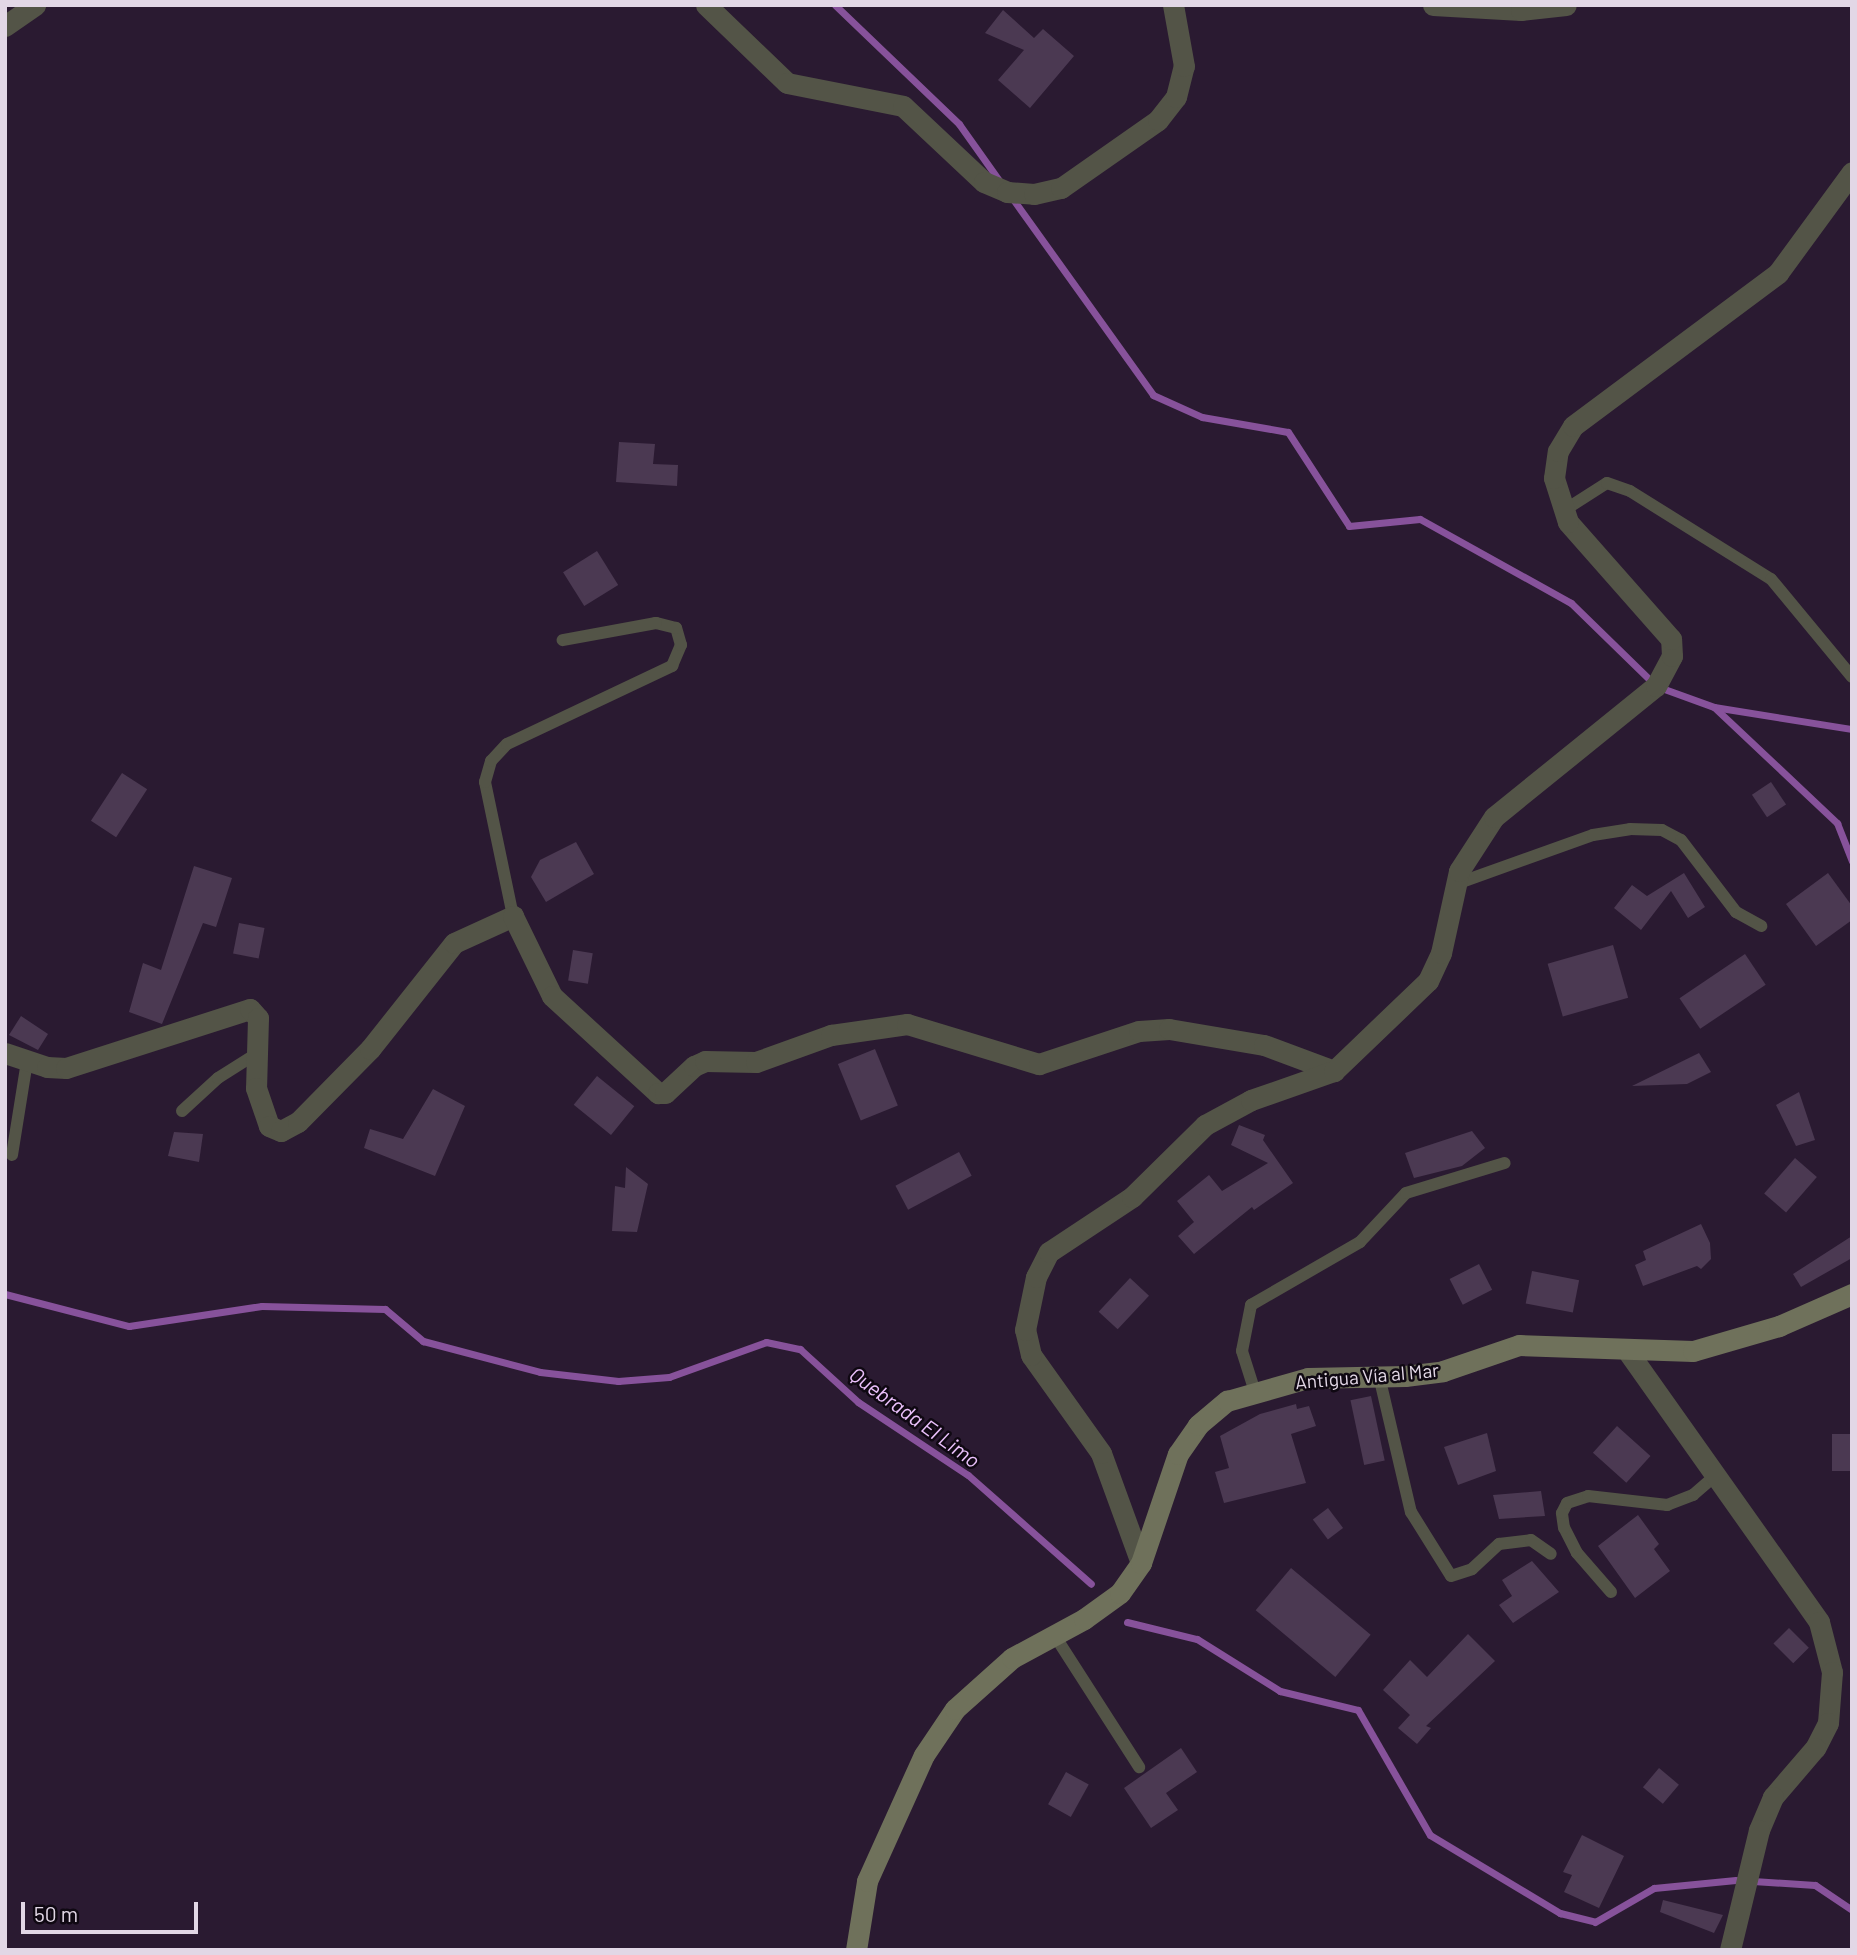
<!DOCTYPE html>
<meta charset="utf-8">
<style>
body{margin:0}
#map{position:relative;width:1857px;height:1955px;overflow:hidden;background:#2a1a31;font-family:Barlow,sans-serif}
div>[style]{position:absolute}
.stream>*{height:7px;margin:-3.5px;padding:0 3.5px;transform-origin:3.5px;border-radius:3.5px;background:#87529b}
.building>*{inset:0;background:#4b3952;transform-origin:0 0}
.lane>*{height:12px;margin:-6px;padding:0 6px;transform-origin:6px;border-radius:6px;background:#535447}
.street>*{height:21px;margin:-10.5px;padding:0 10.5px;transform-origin:10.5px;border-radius:10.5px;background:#535447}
.secondary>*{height:21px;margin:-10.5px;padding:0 10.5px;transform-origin:10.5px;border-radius:10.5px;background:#6f715b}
span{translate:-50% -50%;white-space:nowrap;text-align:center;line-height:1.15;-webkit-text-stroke:5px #0f0812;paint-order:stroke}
.street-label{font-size:19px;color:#e2d7e6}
.water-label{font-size:21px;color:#ebc1fc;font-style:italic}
.frame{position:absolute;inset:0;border:7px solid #e2d7e6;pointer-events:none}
.scale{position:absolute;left:21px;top:1902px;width:177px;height:32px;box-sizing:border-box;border:4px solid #e2d7e6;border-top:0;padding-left:9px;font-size:21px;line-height:24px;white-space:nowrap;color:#e2d7e6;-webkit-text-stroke:5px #0f0812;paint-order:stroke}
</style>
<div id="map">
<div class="stream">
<i style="left:835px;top:5px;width:172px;rotate:43.8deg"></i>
<i style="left:959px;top:124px;width:72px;rotate:54.6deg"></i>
<i style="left:1010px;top:195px;width:246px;rotate:54.4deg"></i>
<i style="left:1153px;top:395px;width:54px;rotate:24.2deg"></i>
<i style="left:1202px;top:417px;width:87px;rotate:9.9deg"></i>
<i style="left:1288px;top:432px;width:112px;rotate:57deg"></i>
<i style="left:1349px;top:526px;width:71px;rotate:-5.6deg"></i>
<i style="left:1420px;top:519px;width:173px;rotate:29.1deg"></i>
<i style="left:1571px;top:603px;width:119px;rotate:44.3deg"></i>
<i style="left:1656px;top:686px;width:62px;rotate:19.9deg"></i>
<i style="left:1714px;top:707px;width:140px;rotate:9.1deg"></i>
<i style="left:1715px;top:708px;width:168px;rotate:43.3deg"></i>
<i style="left:1837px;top:823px;width:41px;rotate:68.5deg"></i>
<i style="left:5px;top:1294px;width:128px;rotate:14.5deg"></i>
<i style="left:129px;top:1326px;width:134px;rotate:-8.6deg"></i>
<i style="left:262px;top:1306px;width:123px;rotate:1.4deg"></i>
<i style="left:385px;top:1309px;width:50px;rotate:40.1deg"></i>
<i style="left:423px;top:1341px;width:121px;rotate:14.8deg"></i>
<i style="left:540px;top:1372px;width:79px;rotate:6.6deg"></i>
<i style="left:618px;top:1381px;width:51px;rotate:-4.5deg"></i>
<i style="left:669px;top:1377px;width:103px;rotate:-19.8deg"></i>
<i style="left:766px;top:1342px;width:35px;rotate:12deg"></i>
<i style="left:800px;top:1349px;width:79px;rotate:42.4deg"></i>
<i style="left:858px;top:1402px;width:132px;rotate:33.6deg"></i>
<i style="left:968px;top:1475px;width:164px;rotate:41.5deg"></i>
<i style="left:1127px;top:1622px;width:72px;rotate:13.7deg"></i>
<i style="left:1197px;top:1639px;width:98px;rotate:32.1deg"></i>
<i style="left:1280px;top:1691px;width:80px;rotate:13.7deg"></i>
<i style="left:1358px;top:1710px;width:144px;rotate:60.1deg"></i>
<i style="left:1430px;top:1835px;width:152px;rotate:31deg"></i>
<i style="left:1560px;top:1913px;width:36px;rotate:14deg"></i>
<i style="left:1595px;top:1922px;width:68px;rotate:-30deg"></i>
<i style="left:1654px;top:1888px;width:82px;rotate:-5.6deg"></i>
<i style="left:1753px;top:1881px;width:62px;rotate:3.7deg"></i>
<i style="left:1815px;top:1885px;width:45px;rotate:34deg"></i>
</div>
<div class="building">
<i style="clip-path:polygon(1003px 10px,1034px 38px,1043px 29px,1074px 56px,1030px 108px,998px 80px,1024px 50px,985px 33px)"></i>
<i style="clip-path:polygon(619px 442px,655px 444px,653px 464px,678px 465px,677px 486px,616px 482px)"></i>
<i style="left:597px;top:551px;width:40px;height:40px;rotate:58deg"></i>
<i style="left:122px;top:773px;width:30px;height:57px;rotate:33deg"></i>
<i style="left:1771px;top:782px;width:27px;height:23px;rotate:56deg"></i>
<i style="clip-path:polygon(576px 842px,594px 874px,546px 902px,531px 877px,540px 860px)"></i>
<i style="clip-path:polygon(194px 866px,232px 878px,216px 927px,203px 923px,162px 1024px,129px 1012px,143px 963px,161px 970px)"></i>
<i style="clip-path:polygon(1684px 873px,1705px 907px,1688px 918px,1671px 891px,1641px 930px,1614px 908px,1632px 885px,1647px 896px)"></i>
<i style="clip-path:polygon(1828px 873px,1852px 906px,1852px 920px,1816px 946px,1786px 904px)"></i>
<i style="left:239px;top:923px;width:26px;height:31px;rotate:11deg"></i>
<i style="left:1613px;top:945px;width:55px;height:68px;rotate:74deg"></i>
<i style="left:573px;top:950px;width:20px;height:31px;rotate:9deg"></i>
<i style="left:1745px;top:954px;width:37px;height:79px;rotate:56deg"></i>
<i style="clip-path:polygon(21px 1016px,48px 1034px,38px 1050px,9px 1035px)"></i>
<i style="left:875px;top:1049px;width:61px;height:40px;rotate:68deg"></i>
<i style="clip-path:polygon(1699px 1053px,1711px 1072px,1687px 1084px,1632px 1086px)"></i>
<i style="left:597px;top:1076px;width:48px;height:37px;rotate:39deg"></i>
<i style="clip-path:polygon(433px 1089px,465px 1106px,435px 1176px,364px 1148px,370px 1129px,403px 1139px)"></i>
<i style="clip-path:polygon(1799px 1092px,1815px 1140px,1796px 1146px,1776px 1105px)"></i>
<i style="clip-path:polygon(1239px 1125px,1265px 1135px,1263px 1140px,1293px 1183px,1254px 1210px,1252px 1207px,1194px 1254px,1178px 1236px,1194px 1222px,1177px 1201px,1209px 1175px,1222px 1191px,1268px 1163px,1231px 1145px)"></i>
<i style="clip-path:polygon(1472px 1131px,1485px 1148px,1462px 1166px,1414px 1178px,1405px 1153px)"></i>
<i style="clip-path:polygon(174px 1132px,203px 1134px,199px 1162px,168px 1156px)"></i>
<i style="left:959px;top:1152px;width:27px;height:72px;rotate:62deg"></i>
<i style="left:1795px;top:1158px;width:29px;height:47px;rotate:41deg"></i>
<i style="clip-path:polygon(626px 1167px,648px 1184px,637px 1232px,612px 1231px,615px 1186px,625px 1188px)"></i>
<i style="clip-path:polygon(1701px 1224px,1710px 1243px,1711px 1259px,1701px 1269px,1697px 1266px,1643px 1286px,1635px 1265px,1646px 1260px,1643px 1251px)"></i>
<i style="clip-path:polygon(1852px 1236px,1852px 1258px,1801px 1287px,1793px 1274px)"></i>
<i style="left:1479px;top:1264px;width:29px;height:33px;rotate:63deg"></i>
<i style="left:1532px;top:1271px;width:48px;height:33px;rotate:11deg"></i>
<i style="left:1130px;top:1278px;width:26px;height:46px;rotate:43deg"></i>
<i style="left:1371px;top:1396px;width:66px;height:21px;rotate:78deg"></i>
<i style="clip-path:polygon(1296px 1404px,1297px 1409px,1309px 1406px,1316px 1426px,1291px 1434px,1306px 1483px,1224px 1503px,1215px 1472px,1229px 1468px,1220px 1436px,1260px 1414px)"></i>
<i style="left:1617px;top:1426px;width:45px;height:36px;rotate:42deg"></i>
<i style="clip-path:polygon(1487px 1433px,1496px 1471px,1458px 1485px,1444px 1447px)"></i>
<i style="left:1832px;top:1434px;width:20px;height:37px"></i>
<i style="clip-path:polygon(1541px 1491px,1545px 1516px,1499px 1519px,1493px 1495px)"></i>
<i style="left:1328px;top:1508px;width:25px;height:19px;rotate:53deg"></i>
<i style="clip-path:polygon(1638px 1515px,1659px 1544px,1654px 1549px,1670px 1571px,1635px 1598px,1598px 1546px)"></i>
<i style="clip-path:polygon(1532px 1561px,1559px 1592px,1513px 1623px,1499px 1605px,1512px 1596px,1502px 1580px)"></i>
<i style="left:1291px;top:1568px;width:104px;height:55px;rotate:40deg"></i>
<i style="left:1789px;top:1628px;width:28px;height:22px;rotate:45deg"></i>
<i style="clip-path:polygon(1468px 1634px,1495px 1661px,1426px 1726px,1431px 1728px,1417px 1744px,1398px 1728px,1410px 1715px,1383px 1690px,1410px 1660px,1427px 1677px)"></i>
<i style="clip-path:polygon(1181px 1748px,1197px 1772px,1166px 1793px,1178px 1810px,1151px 1828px,1124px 1788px)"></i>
<i style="left:1659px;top:1768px;width:26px;height:25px;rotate:40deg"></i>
<i style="left:1066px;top:1772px;width:26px;height:37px;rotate:29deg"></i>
<i style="clip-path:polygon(1582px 1835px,1624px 1856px,1599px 1908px,1564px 1892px,1572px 1875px,1563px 1872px)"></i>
<i style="clip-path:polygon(1663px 1900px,1723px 1915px,1714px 1933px,1660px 1912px)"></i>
</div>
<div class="lane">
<i style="left:1563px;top:511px;width:52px;rotate:-32.5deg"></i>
<i style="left:1607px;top:483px;width:24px;rotate:19deg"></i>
<i style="left:1630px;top:491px;width:166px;rotate:32deg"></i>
<i style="left:1771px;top:579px;width:127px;rotate:50.4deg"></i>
<i style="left:1456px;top:884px;width:145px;rotate:-19.7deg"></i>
<i style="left:1593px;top:835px;width:37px;rotate:-9deg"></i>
<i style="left:1630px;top:829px;width:32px;rotate:2deg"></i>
<i style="left:1662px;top:830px;width:21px;rotate:28deg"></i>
<i style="left:1681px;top:840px;width:91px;rotate:52.6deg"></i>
<i style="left:1736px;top:912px;width:29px;rotate:29deg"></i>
<i style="left:513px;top:916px;width:137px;rotate:-101.8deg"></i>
<i style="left:485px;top:782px;width:22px;rotate:-74deg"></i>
<i style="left:491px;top:761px;width:23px;rotate:-47deg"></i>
<i style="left:507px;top:744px;width:183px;rotate:-25.3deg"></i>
<i style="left:672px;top:666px;width:23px;rotate:-67deg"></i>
<i style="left:681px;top:645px;width:18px;rotate:-106deg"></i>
<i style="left:676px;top:628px;width:21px;rotate:-166deg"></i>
<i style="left:656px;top:623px;width:95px;rotate:169.6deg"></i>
<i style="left:182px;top:1111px;width:49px;rotate:-42.5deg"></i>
<i style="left:218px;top:1078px;width:45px;rotate:-32.3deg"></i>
<i style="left:12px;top:1155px;width:95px;rotate:-80.9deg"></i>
<i style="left:1379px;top:1376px;width:140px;rotate:76.8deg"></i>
<i style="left:1411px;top:1512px;width:75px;rotate:58deg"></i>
<i style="left:1451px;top:1576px;width:22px;rotate:-18deg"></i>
<i style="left:1472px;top:1569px;width:37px;rotate:-43deg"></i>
<i style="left:1499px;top:1544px;width:32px;rotate:-7deg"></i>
<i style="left:1531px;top:1540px;width:24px;rotate:35deg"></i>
<i style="left:1255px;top:1392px;width:43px;rotate:-107.6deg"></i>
<i style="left:1242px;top:1351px;width:47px;rotate:-78.9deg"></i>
<i style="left:1251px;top:1305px;width:126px;rotate:-30deg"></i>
<i style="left:1360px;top:1242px;width:67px;rotate:-46.8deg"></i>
<i style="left:1406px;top:1193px;width:103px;rotate:-16.9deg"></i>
<i style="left:1611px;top:1592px;width:52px;rotate:-131.1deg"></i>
<i style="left:1577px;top:1553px;width:28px;rotate:-117deg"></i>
<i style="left:1564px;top:1528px;width:15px;rotate:-98deg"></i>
<i style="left:1562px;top:1513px;width:11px;rotate:-63deg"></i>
<i style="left:1567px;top:1503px;width:22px;rotate:-18deg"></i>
<i style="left:1588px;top:1496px;width:80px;rotate:6.5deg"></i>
<i style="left:1667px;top:1505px;width:28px;rotate:-21deg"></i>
<i style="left:1693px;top:1495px;width:29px;rotate:-41deg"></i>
<i style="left:1055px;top:1636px;width:156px;rotate:57.3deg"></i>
</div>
<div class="street">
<i style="left:706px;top:5px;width:112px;rotate:43.9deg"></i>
<i style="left:787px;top:83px;width:118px;rotate:11.2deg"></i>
<i style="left:903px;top:106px;width:111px;rotate:43.2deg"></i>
<i style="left:984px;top:182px;width:25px;rotate:23deg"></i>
<i style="left:1007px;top:192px;width:27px;rotate:4deg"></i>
<i style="left:1034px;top:194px;width:28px;rotate:-13deg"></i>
<i style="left:1061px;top:188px;width:118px;rotate:-35deg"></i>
<i style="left:1158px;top:120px;width:29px;rotate:-52deg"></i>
<i style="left:1176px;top:97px;width:32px;rotate:-76deg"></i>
<i style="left:1184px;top:66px;width:62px;rotate:-100.2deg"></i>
<i style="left:1433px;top:5px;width:88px;rotate:3.3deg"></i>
<i style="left:1521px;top:10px;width:45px;rotate:-6.3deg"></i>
<i style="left:5px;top:26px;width:37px;rotate:-35deg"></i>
<i style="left:5px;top:1053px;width:44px;rotate:18.4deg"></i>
<i style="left:47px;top:1067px;width:19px;rotate:3deg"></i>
<i style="left:66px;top:1068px;width:193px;rotate:-17.8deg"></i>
<i style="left:250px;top:1009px;width:12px;rotate:48deg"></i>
<i style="left:258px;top:1018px;width:70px;rotate:91.6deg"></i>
<i style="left:256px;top:1088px;width:40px;rotate:71.1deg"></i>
<i style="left:269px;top:1126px;width:13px;rotate:23deg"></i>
<i style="left:281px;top:1131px;width:19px;rotate:-28deg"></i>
<i style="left:298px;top:1122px;width:103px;rotate:-45.4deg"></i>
<i style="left:370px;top:1049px;width:135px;rotate:-51.6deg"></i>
<i style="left:454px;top:943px;width:65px;rotate:-24.6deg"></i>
<i style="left:513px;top:916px;width:89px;rotate:64deg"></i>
<i style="left:552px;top:996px;width:144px;rotate:42.5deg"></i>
<i style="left:658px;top:1093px;width:7px"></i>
<i style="left:665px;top:1093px;width:40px;rotate:-43deg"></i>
<i style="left:694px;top:1066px;width:12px;rotate:-24deg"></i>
<i style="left:705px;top:1061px;width:51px;rotate:1.1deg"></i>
<i style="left:756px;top:1062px;width:80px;rotate:-19.8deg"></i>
<i style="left:831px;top:1035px;width:77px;rotate:-8.2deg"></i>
<i style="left:907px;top:1024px;width:138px;rotate:16.9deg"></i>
<i style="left:1039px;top:1064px;width:105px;rotate:-18.3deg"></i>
<i style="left:1139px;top:1031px;width:30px;rotate:-4deg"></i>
<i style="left:1169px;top:1029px;width:96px;rotate:9.6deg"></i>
<i style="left:1264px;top:1045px;width:75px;rotate:20.4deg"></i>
<i style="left:1626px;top:1349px;width:334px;rotate:54.7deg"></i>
<i style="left:1819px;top:1622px;width:52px;rotate:75.4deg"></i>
<i style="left:1832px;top:1672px;width:51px;rotate:94.5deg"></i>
<i style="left:1828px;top:1723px;width:28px;rotate:117deg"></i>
<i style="left:1815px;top:1748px;width:65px;rotate:130.6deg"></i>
<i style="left:1773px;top:1797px;width:36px;rotate:113deg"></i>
<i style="left:1759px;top:1830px;width:123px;rotate:103.6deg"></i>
<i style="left:1141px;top:1563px;width:117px;rotate:-110deg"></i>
<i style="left:1101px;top:1453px;width:120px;rotate:-125.5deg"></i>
<i style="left:1031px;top:1355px;width:26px;rotate:-103deg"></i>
<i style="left:1025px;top:1330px;width:54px;rotate:-78.3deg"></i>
<i style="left:1036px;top:1277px;width:28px;rotate:-63deg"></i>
<i style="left:1049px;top:1252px;width:100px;rotate:-33.5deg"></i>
<i style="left:1132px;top:1197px;width:103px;rotate:-44.6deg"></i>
<i style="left:1205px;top:1125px;width:52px;rotate:-28.5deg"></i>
<i style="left:1251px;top:1100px;width:88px;rotate:-19.3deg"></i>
<i style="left:1334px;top:1071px;width:130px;rotate:-43.8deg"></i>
<i style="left:1428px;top:981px;width:31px;rotate:-65deg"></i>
<i style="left:1441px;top:953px;width:84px;rotate:-77.6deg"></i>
<i style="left:1459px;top:871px;width:64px;rotate:-57.1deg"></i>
<i style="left:1494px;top:817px;width:208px;rotate:-39deg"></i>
<i style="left:1656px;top:686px;width:34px;rotate:-62deg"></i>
<i style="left:1672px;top:656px;width:17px;rotate:-93deg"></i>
<i style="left:1671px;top:639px;width:156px;rotate:-131.4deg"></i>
<i style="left:1568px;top:522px;width:46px;rotate:-107.7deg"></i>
<i style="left:1554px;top:478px;width:27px;rotate:-82deg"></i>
<i style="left:1558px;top:451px;width:29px;rotate:-59deg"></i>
<i style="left:1573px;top:426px;width:256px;rotate:-36.7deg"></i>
<i style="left:1778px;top:273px;width:125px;rotate:-53.8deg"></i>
</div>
<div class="secondary">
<i style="left:856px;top:1950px;width:70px;rotate:-80.9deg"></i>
<i style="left:867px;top:1881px;width:138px;rotate:-65.7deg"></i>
<i style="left:924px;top:1755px;width:55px;rotate:-56deg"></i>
<i style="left:955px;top:1709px;width:76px;rotate:-41.8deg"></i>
<i style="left:1012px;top:1658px;width:82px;rotate:-28.4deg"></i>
<i style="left:1084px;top:1619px;width:44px;rotate:-35.8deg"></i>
<i style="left:1120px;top:1593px;width:37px;rotate:-55deg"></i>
<i style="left:1141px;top:1563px;width:115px;rotate:-71.3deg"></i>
<i style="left:1178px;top:1454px;width:35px;rotate:-55deg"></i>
<i style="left:1198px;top:1425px;width:38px;rotate:-40deg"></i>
<i style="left:1227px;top:1401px;width:84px;rotate:-15.9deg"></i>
<i style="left:1308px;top:1378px;width:97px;rotate:-1.2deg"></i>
<i style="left:1405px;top:1376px;width:38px;rotate:-7deg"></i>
<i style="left:1443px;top:1371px;width:80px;rotate:-18.9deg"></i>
<i style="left:1519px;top:1345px;width:174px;rotate:2deg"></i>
<i style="left:1693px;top:1351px;width:90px;rotate:-16.2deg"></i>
<i style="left:1779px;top:1326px;width:80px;rotate:-23.7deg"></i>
</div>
<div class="street-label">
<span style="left:1367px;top:1376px;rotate:-5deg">Antigua Vía al Mar</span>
</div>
<div class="water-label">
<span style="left:915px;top:1417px;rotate:36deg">Quebrada El Limo</span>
</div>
<div class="frame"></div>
<div class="scale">50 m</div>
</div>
